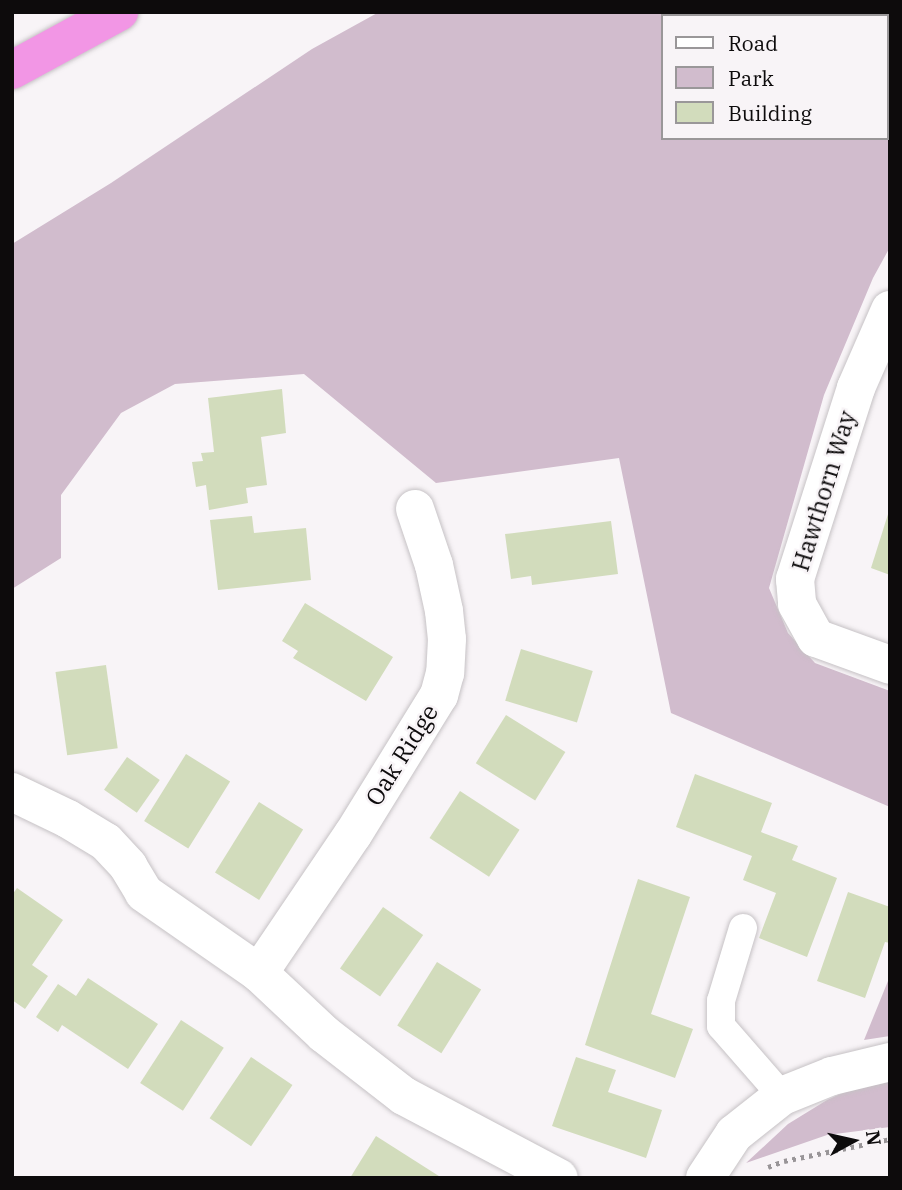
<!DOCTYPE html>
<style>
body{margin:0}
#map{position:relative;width:902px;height:1190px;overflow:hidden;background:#f8f4f7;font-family:"IBM Plex Serif",serif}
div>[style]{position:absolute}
.green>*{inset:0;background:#d1bccd}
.building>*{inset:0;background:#d2dcbc;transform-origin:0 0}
.path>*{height:4.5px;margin-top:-2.25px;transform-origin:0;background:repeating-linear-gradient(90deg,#999598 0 3.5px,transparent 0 8.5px)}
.roads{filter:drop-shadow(0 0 2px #c6c2c5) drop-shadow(0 0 2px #c6c2c5)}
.lane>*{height:28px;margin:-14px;padding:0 14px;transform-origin:14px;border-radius:14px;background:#fff}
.street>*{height:38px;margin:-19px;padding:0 19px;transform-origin:19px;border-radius:19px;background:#fff}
.highway>*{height:38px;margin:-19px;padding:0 19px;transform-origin:19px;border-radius:19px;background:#f296e5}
span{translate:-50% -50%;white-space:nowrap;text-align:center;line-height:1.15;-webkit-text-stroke:5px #f8f4f7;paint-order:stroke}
.street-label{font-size:24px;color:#0d0b0c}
.frame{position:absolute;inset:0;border:14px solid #0d0b0c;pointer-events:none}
.legend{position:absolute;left:661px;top:14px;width:228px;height:126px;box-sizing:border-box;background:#f8f4f7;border:2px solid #9a9799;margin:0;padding:9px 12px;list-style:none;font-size:21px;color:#0d0b0c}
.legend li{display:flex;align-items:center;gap:14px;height:35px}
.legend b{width:35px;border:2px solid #9a9799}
.north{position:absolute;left:818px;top:1106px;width:70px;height:70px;-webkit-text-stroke:5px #f8f4f7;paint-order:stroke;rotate:82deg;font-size:19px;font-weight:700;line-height:28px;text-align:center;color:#0d0b0c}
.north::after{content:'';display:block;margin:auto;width:24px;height:32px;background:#0d0b0c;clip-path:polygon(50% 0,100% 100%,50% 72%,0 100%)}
</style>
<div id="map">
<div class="green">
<i style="clip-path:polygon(evenodd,379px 12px,890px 12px,890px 247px,873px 278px,824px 395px,769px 588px,788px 633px,815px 663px,890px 691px,890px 807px,671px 713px,619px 458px,436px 483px,304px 374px,175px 384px,121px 413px,61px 495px,61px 558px,12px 589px,12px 244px,111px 183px,312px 49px,379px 12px,662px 16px,886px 16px,886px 138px,662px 138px,662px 16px)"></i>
<i style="clip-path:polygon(890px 976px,890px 1036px,864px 1040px)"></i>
<i style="clip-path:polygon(890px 1082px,890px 1127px,827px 1135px,746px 1163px,788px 1124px,827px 1100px,849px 1090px)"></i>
</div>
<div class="building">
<i style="clip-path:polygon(282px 389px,286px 433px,261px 437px,267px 485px,246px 488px,248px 503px,209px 510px,206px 485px,196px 487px,192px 462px,203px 461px,201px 453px,214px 452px,208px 398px)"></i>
<i style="clip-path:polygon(889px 511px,890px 511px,890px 575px,871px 568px)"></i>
<i style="clip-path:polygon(252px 516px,254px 533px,306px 528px,311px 580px,218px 590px,210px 520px)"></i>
<i style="clip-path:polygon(611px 521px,618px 574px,532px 585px,531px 576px,511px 579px,505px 534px)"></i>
<i style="clip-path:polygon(305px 603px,393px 657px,366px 701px,293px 658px,298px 651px,282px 641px)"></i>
<i style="left:521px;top:649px;width:75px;height:54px;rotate:17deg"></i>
<i style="left:106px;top:665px;width:84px;height:51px;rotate:82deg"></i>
<i style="left:506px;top:715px;width:70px;height:57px;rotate:32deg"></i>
<i style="left:186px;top:754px;width:52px;height:79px;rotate:32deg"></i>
<i style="left:127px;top:757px;width:40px;height:40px;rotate:35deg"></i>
<i style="clip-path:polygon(695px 774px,772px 803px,761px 832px,798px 846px,792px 860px,837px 878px,807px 957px,759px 938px,776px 893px,743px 880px,752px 856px,676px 827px)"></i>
<i style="left:460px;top:791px;width:71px;height:56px;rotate:33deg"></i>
<i style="left:259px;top:802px;width:52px;height:83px;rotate:32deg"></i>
<i style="clip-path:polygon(638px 879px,690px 897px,651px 1014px,693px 1029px,675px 1078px,585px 1045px)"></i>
<i style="clip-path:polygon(17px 888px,63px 920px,32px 965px,48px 976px,25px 1009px,12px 1000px,12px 895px)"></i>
<i style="clip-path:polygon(848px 892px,890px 907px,890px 943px,885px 942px,865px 998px,817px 981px)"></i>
<i style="left:383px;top:907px;width:49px;height:75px;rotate:35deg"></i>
<i style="left:437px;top:962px;width:52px;height:75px;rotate:32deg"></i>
<i style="clip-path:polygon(88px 978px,158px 1024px,128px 1069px,62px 1025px,58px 1032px,36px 1017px,58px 984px,76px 996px)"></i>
<i style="left:181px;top:1020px;width:51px;height:75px;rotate:33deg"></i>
<i style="left:251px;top:1057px;width:50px;height:74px;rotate:34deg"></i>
<i style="clip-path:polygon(576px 1057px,616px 1070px,608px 1092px,662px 1110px,646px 1158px,552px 1126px)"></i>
<i style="clip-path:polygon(376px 1136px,442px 1178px,350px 1178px)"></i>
</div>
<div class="path">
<i style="left:768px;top:1167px;width:17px;rotate:-21deg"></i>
<i style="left:784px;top:1161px;width:108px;rotate:-11.7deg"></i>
</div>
<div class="roads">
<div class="lane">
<i style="left:743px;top:928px;width:76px;rotate:106.8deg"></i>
<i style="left:721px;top:1001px;width:25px;rotate:90deg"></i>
<i style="left:721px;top:1026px;width:93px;rotate:48.9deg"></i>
</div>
<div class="street">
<i style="left:890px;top:310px;width:85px;rotate:113.6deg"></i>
<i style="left:856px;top:388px;width:201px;rotate:107.7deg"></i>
<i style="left:795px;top:579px;width:25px;rotate:85deg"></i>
<i style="left:797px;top:604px;width:39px;rotate:61deg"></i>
<i style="left:816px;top:638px;width:79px;rotate:20deg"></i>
<i style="left:415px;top:509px;width:59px;rotate:71.3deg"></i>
<i style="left:434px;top:565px;width:47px;rotate:77.7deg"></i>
<i style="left:444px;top:611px;width:28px;rotate:84deg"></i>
<i style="left:447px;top:639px;width:34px;rotate:93deg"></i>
<i style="left:445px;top:673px;width:23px;rotate:105deg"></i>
<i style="left:439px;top:695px;width:163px;rotate:121.7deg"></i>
<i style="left:353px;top:834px;width:168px;rotate:124.1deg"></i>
<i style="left:259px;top:973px;width:89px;rotate:43.2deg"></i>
<i style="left:324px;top:1034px;width:101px;rotate:37.8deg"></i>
<i style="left:404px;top:1096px;width:175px;rotate:27.9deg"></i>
<i style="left:12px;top:792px;width:62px;rotate:25.7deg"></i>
<i style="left:68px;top:819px;width:44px;rotate:31.2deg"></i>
<i style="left:106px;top:842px;width:33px;rotate:47deg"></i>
<i style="left:128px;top:866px;width:31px;rotate:59deg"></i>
<i style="left:144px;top:893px;width:140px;rotate:34.8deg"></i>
<i style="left:705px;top:1178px;width:53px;rotate:-56.6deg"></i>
<i style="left:734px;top:1134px;width:61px;rotate:-38.4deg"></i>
<i style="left:782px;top:1096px;width:54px;rotate:-21.8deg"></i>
<i style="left:832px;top:1076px;width:60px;rotate:-13.6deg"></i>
</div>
<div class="highway">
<i style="left:12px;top:70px;width:122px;rotate:-28.5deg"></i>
</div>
</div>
<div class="street-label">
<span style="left:824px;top:491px;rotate:-73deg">Hawthorn Way</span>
<span style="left:402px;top:755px;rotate:-58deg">Oak Ridge</span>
</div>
<div class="frame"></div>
<ul class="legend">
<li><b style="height:9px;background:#fff"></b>Road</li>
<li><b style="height:19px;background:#d1bccd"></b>Park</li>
<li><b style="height:19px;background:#d2dcbc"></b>Building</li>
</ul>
<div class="north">N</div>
</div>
